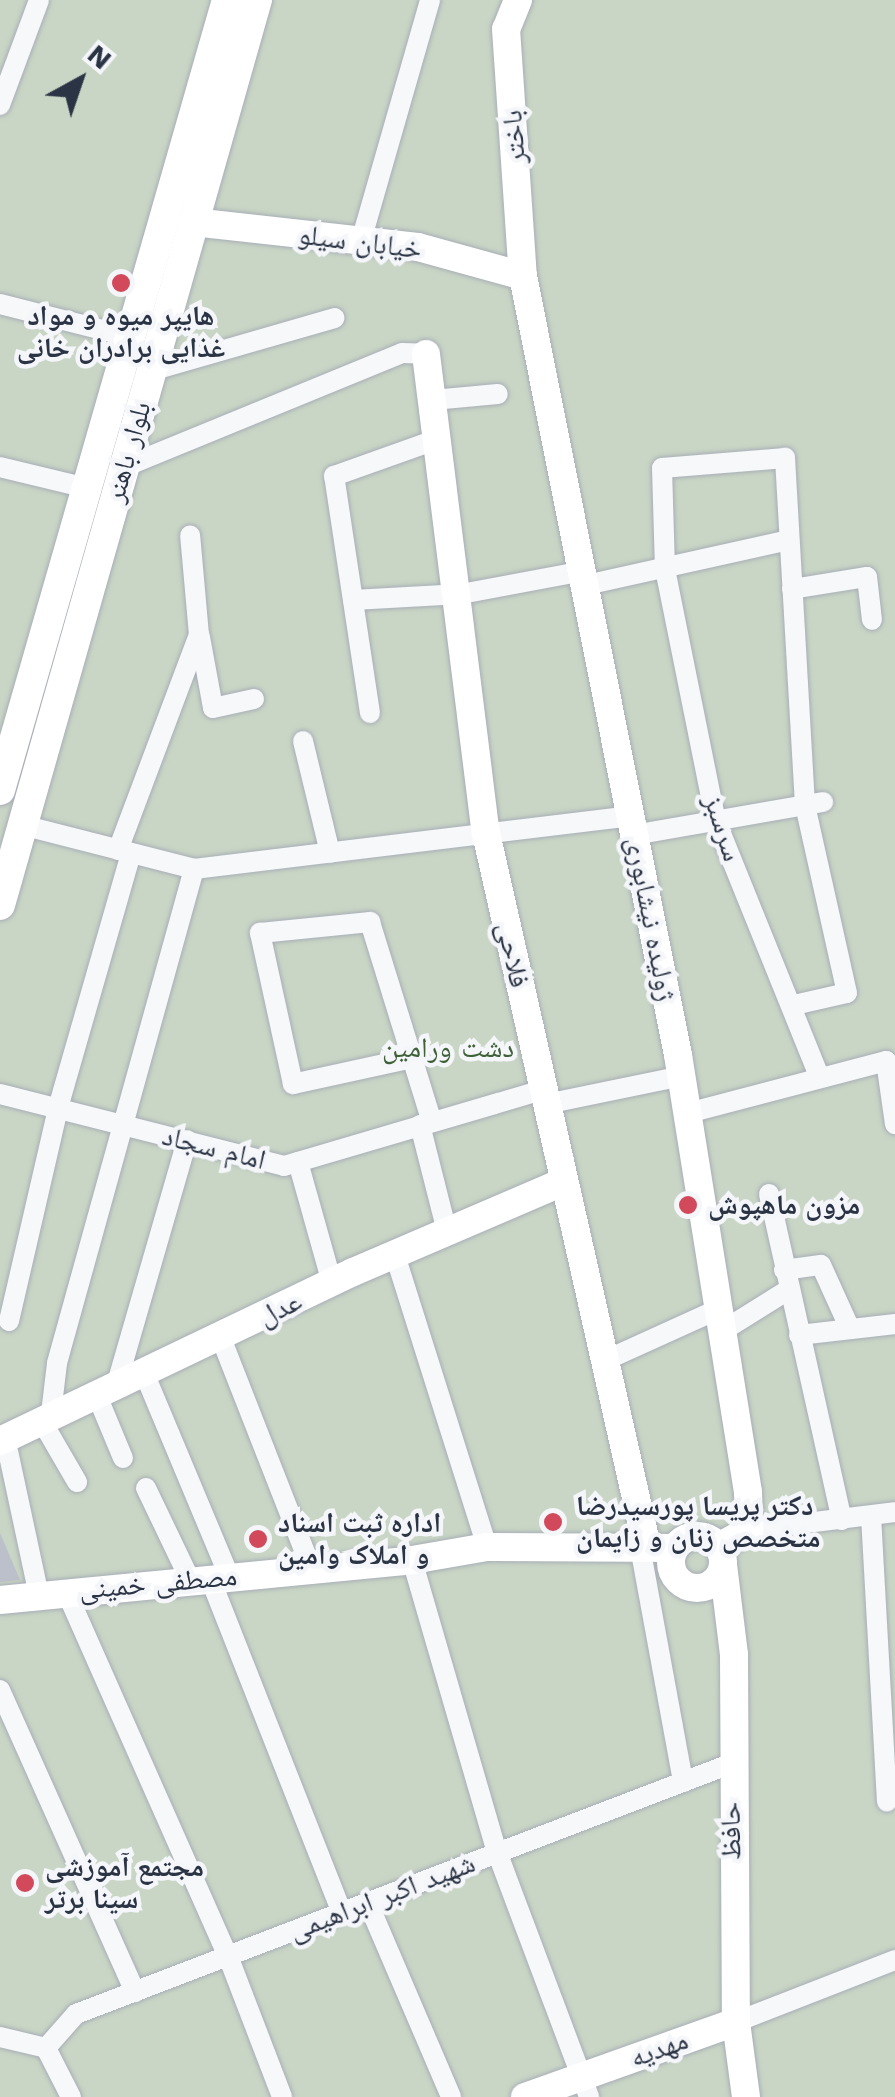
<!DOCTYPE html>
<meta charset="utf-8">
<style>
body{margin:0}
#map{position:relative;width:895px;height:2097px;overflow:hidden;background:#e4e7ec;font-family:"Work Sans","Noto Naskh Arabic",sans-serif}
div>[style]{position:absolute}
.green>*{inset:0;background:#c9d6c5;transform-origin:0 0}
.building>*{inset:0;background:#bbc0ca}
.roads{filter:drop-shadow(0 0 2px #a9aeb7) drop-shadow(0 0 2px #a9aeb7)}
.street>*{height:20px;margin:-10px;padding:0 10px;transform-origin:10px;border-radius:10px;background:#f7f8fa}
.secondary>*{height:28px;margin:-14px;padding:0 14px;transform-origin:14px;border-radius:14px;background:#fff}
.secondary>.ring{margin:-14px;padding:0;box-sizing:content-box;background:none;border:28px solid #fff;border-radius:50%}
.primary>*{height:30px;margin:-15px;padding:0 15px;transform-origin:15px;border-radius:15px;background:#fff}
.dots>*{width:28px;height:28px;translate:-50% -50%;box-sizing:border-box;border:5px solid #f4f6f9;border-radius:50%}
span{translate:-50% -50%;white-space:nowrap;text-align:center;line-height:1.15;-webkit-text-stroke:9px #f4f6f9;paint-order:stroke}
.street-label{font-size:28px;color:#2b3445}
.poi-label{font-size:28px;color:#2b3445;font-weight:700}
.left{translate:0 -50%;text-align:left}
.park-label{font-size:28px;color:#3f6138}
.north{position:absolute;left:30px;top:30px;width:100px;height:100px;-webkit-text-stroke:8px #f4f6f9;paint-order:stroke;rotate:40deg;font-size:28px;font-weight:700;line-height:40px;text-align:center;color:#2b3445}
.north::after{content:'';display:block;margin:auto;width:35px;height:45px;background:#2b3445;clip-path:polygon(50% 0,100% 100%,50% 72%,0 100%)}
</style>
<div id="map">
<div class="green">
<i style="left:0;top:0;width:895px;height:2097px"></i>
</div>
<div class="building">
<i style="clip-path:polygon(0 1533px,20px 1580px,0 1582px)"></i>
</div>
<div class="roads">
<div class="street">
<i style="left:0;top:105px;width:112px;rotate:-69.6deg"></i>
<i style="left:361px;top:241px;width:251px;rotate:-74deg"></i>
<i style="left:0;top:304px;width:134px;rotate:14.2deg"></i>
<i style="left:151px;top:371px;width:191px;rotate:-16.1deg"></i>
<i style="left:433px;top:400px;width:65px;rotate:-5.3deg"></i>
<i style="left:0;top:467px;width:89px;rotate:13.6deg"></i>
<i style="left:124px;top:467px;width:300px;rotate:-22.3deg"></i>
<i style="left:402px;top:353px;width:24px;rotate:2deg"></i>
<i style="left:586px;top:585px;width:208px;rotate:-12.5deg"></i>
<i style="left:792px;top:589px;width:76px;rotate:-9.1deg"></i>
<i style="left:867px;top:577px;width:43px;rotate:83.4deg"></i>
<i style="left:353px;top:600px;width:108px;rotate:-3.2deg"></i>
<i style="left:461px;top:594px;width:125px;rotate:-10.6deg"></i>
<i style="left:200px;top:637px;width:72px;rotate:79.6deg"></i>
<i style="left:213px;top:708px;width:42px;rotate:-12.4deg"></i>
<i style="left:370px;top:713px;width:240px;rotate:-98.6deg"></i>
<i style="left:334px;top:476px;width:110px;rotate:-19.6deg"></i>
<i style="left:303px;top:741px;width:115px;rotate:76.4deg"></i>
<i style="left:22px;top:825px;width:178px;rotate:14.3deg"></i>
<i style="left:194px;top:869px;width:439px;rotate:-6.9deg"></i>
<i style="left:634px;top:835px;width:192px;rotate:-9.9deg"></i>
<i style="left:118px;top:850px;width:230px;rotate:-69.4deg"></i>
<i style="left:199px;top:635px;width:100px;rotate:-95.1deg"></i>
<i style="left:794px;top:1005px;width:54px;rotate:-12.8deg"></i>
<i style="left:847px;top:993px;width:193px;rotate:-102.6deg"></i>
<i style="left:805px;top:805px;width:348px;rotate:-93.3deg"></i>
<i style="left:785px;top:458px;width:123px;rotate:175.4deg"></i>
<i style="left:662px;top:468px;width:101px;rotate:88.3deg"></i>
<i style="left:665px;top:569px;width:257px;rotate:78.6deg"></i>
<i style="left:716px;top:821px;width:275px;rotate:68deg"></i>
<i style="left:412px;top:1058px;width:122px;rotate:167.7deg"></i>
<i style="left:293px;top:1084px;width:155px;rotate:-102.3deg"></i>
<i style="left:260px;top:933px;width:111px;rotate:-5.7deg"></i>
<i style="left:370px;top:922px;width:209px;rotate:72.8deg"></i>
<i style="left:0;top:1094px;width:293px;rotate:14.2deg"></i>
<i style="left:284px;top:1166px;width:270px;rotate:-16.4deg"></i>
<i style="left:546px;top:1104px;width:139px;rotate:-11.6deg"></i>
<i style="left:688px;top:1113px;width:205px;rotate:-14.7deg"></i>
<i style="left:886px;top:1061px;width:64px;rotate:81.9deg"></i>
<i style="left:420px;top:1125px;width:110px;rotate:75.8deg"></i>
<i style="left:298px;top:1162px;width:126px;rotate:74.3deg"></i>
<i style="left:769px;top:1194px;width:334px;rotate:77.4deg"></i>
<i style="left:395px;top:1255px;width:306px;rotate:72.5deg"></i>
<i style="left:784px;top:1270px;width:37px;rotate:-8deg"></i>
<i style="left:821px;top:1265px;width:70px;rotate:65.6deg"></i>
<i style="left:9px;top:1321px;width:219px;rotate:-77deg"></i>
<i style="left:58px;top:1108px;width:265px;rotate:-74deg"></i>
<i style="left:724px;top:1330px;width:75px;rotate:-32deg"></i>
<i style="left:799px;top:1335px;width:97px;rotate:-6.5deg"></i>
<i style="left:221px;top:1338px;width:249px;rotate:68.6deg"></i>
<i style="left:604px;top:1361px;width:128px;rotate:-24.4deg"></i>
<i style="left:145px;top:1375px;width:218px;rotate:67.3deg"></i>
<i style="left:115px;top:1390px;width:260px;rotate:-73.9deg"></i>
<i style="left:98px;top:1398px;width:65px;rotate:67.4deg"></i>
<i style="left:50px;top:1422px;width:59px;rotate:-83.2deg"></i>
<i style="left:57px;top:1363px;width:513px;rotate:-74.5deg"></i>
<i style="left:44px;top:1425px;width:66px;rotate:59.9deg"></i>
<i style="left:8px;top:1451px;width:147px;rotate:77.9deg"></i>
<i style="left:146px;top:1488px;width:102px;rotate:64.4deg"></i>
<i style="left:871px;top:1516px;width:286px;rotate:86.8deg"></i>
<i style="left:749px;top:1530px;width:147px;rotate:-7deg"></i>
<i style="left:640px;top:1547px;width:239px;rotate:79.6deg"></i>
<i style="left:412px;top:1560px;width:304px;rotate:73.8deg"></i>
<i style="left:497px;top:1852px;width:262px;rotate:69.4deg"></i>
<i style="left:210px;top:1578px;width:360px;rotate:68.5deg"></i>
<i style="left:66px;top:1591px;width:399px;rotate:66.1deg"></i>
<i style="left:228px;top:1956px;width:151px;rotate:69deg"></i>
<i style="left:0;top:1690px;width:331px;rotate:65.9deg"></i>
<i style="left:368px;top:1903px;width:211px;rotate:66.8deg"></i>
<i style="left:736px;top:2022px;width:171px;rotate:-21.3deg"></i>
<i style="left:0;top:2037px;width:47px;rotate:13.4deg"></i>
<i style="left:46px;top:2048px;width:45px;rotate:-48.6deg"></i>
<i style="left:76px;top:2014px;width:700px;rotate:-20.92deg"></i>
<i style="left:46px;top:2048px;width:55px;rotate:63deg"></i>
</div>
<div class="secondary">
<i style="left:518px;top:0;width:31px;rotate:112deg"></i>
<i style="left:506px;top:29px;width:248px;rotate:86.1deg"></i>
<i style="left:523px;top:276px;width:794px;rotate:78.75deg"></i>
<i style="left:678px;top:1055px;width:443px;rotate:80.9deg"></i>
<i style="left:748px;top:1492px;width:38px;rotate:88deg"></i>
<i style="left:749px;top:1530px;width:35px;rotate:151deg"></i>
<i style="left:193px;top:222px;width:226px;rotate:6.3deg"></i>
<i style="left:418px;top:247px;width:109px;rotate:15.4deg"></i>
<i style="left:426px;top:354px;width:483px;rotate:82.9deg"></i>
<i style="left:486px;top:833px;width:732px;rotate:77.29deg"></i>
<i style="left:0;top:1441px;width:391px;rotate:-25.6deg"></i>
<i style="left:353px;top:1272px;width:228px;rotate:-23.2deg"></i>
<i class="ring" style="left:671px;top:1536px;width:24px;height:24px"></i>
<i style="left:723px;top:1565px;width:91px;rotate:83deg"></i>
<i style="left:734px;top:1655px;width:367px;rotate:89.7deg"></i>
<i style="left:736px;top:2022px;width:76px;rotate:82.4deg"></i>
<i style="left:0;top:1600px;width:414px;rotate:-5.5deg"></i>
<i style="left:412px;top:1560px;width:76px;rotate:-9.8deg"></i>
<i style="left:487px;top:1547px;width:187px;rotate:0.3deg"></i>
<i style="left:525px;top:2097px;width:224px;rotate:-19.6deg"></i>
</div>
<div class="primary">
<i style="left:0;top:790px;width:822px;rotate:-73.97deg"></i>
<i style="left:0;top:905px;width:941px;rotate:-74.15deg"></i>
</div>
</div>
<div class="dots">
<i style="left:121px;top:283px;background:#d1495b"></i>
<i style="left:688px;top:1205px;background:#d1495b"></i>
<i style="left:553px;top:1522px;background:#d1495b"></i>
<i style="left:258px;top:1539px;background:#d1495b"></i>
<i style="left:25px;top:1883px;background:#d1495b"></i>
</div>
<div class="street-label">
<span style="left:514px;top:137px;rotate:-94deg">باختر</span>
<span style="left:360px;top:242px;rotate:7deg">خیابان سیلو</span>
<span style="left:128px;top:452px;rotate:-74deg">بلوار باهنر</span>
<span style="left:723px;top:828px;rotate:72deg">سرسبز</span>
<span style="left:651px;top:919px;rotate:79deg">ژولیده نیشابوری</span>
<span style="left:513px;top:955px;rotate:78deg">فلاحی</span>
<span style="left:214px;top:1148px;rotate:14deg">امام سجاد</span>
<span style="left:280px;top:1309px;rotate:-26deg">عدل</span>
<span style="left:158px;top:1583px;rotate:-5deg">مصطفی خمینی</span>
<span style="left:731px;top:1831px;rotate:-91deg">حافظ</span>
<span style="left:382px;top:1897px;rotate:-21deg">شهید اکبر ابراهیمی</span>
<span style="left:659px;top:2049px;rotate:-20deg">مهدیه</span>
</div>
<div class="poi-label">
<span style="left:121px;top:332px">هایپر میوه و‌ مواد<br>غذایی برادران خانی</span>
<span class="left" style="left:708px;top:1205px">مزون ماهپوش</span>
<span class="left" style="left:576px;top:1522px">دکتر پریسا پورسیدرضا<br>متخصص زنان و زایمان</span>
<span class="left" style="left:278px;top:1539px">اداره ثبت اسناد<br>و املاک وامین</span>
<span class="left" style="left:45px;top:1883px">مجتمع آموزشی<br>سینا برتر</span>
</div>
<div class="park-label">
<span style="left:448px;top:1048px">دشت ورامین</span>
</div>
<div class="north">N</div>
</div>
